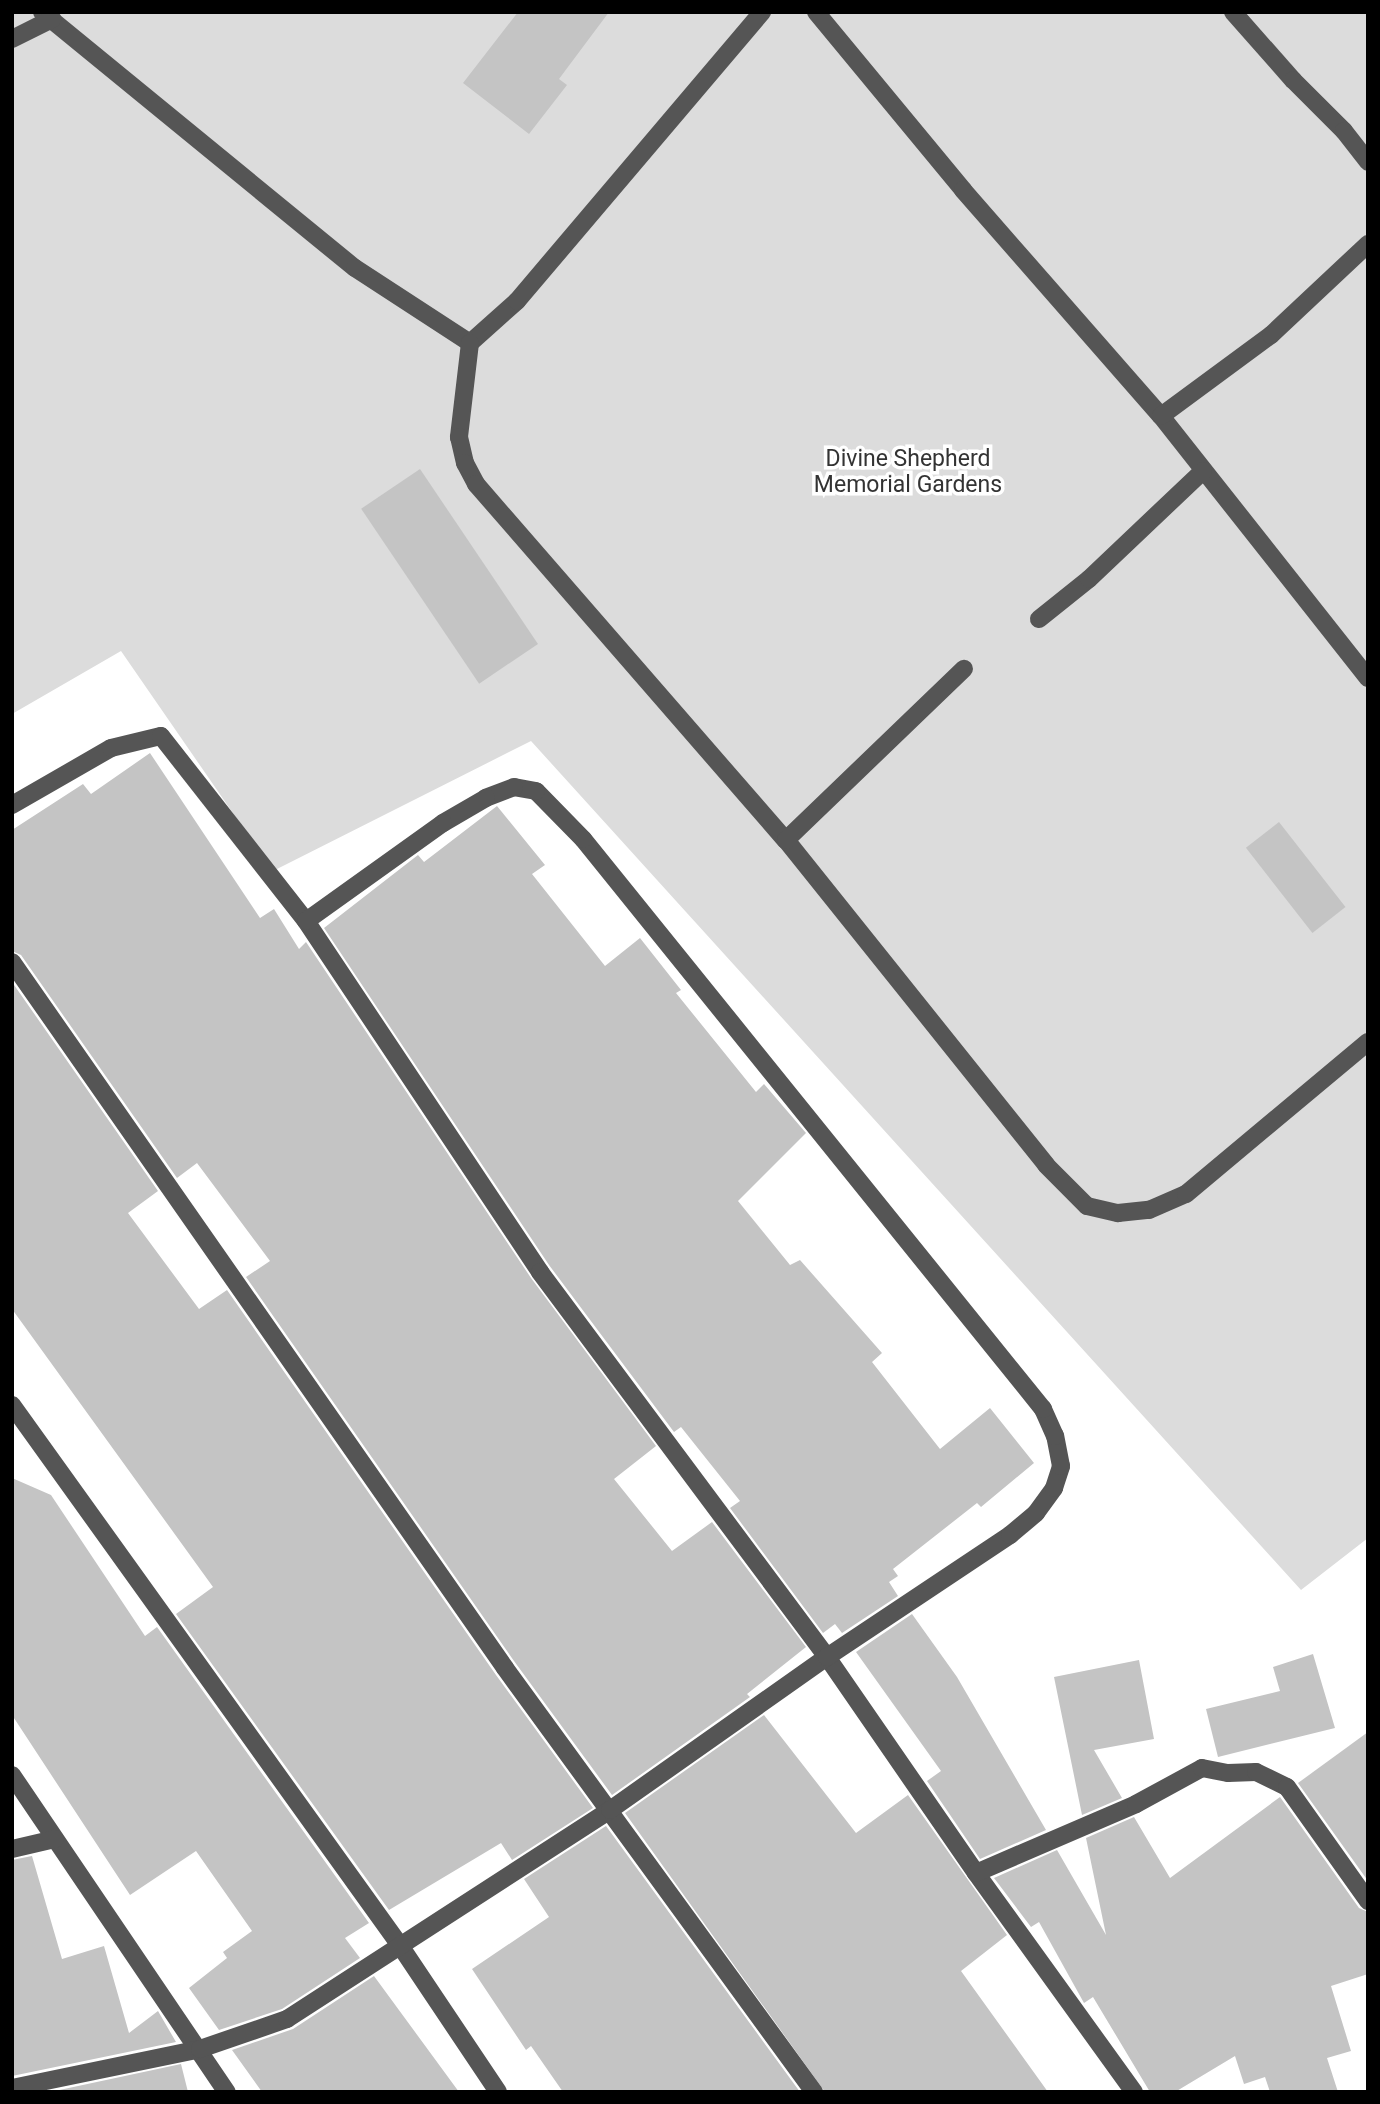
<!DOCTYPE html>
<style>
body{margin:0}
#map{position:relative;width:1380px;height:2104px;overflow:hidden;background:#fff;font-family:Roboto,sans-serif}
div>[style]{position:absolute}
.green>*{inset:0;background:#dcdcdc}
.building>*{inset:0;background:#c4c4c4;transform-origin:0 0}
.minor>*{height:18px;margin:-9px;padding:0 9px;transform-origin:9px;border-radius:9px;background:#555}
span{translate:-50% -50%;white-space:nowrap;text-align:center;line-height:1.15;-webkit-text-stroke:7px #fff;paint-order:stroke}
.park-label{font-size:23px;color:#333}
.frame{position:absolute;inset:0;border:14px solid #000;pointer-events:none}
</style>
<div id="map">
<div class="green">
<i style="clip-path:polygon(12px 12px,1368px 12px,1368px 1538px,1301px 1590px,531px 741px,273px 871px,121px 651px,12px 714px)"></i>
</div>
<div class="building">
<i style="clip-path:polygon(518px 12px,609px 12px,559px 79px,567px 85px,529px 134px,463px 83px)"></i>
<i style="left:420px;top:469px;width:211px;height:71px;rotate:56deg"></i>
<i style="clip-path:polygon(150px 753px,260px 918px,274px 909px,299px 949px,306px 942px,531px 1278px,656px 1446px,614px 1479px,672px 1551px,712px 1522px,806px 1647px,747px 1694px,750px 1697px,612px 1795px,514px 1661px,246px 1277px,270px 1261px,197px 1163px,177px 1178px,21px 955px,12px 951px,12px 830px,83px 784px,91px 794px)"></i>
<i style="clip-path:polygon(497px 806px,545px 865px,532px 874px,605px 966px,640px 938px,681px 990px,676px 993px,756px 1092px,764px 1084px,806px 1133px,738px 1201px,790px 1265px,800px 1260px,882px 1353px,872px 1362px,940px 1449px,990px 1408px,1034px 1463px,981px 1507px,977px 1503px,893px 1569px,898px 1576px,889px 1582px,898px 1596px,842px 1633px,835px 1624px,823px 1633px,730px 1508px,740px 1501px,681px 1427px,674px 1432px,549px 1265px,324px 928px,418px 855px,424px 862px)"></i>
<i style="left:1279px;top:822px;width:108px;height:42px;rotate:52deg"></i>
<i style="clip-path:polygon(12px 982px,158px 1191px,128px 1213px,199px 1309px,227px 1290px,496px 1675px,593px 1808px,512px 1860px,501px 1843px,389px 1910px,176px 1614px,213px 1587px,12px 1309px)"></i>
<i style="clip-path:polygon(12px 1478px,51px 1495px,145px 1636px,157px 1627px,369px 1923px,345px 1938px,360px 1958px,282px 2009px,219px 2030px,189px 1988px,227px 1958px,223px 1952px,252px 1931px,196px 1851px,130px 1895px,12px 1715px)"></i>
<i style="clip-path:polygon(912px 1614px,957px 1677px,1046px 1830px,980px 1859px,927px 1781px,941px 1771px,856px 1652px)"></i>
<i style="clip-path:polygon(1313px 1654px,1335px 1728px,1218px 1757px,1206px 1709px,1280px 1691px,1273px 1667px)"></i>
<i style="clip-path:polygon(1139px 1660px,1154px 1739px,1094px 1750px,1122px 1798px,1082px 1815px,1054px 1677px)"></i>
<i style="clip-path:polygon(764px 1715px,856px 1833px,908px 1795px,1007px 1935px,961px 1971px,1048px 2092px,825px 2092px,625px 1813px)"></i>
<i style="clip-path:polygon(1368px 1732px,1368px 1881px,1298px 1783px)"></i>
<i style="clip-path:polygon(1280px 1797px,1359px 1908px,1368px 1912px,1368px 1974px,1331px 1986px,1351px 2051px,1327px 2058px,1338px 2092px,1270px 2092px,1265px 2077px,1244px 2084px,1235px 2056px,1175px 2092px,1150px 2092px,1093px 1997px,1084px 2003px,1039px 1922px,1031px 1927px,994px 1878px,1057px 1850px,1106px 1935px,1086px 1838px,1134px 1817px,1170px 1878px)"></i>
<i style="clip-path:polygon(606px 1826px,800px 2092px,563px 2092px,531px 2046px,526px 2050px,472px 1969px,549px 1917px,524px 1879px)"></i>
<i style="clip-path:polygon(32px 1856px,62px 1959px,104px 1946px,129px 2033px,158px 2011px,176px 2042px,12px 2076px,12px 1860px)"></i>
<i style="clip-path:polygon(374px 1976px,459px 2092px,262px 2092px,232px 2050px,293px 2029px)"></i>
<i style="clip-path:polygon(181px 2064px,188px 2092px,50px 2092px)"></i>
</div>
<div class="minor">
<i style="left:42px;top:12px;width:404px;rotate:39.3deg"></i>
<i style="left:355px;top:268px;width:137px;rotate:33.1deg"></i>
<i style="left:470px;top:343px;width:63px;rotate:-41.8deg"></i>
<i style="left:517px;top:301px;width:379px;rotate:-49.7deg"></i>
<i style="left:816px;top:12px;width:231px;rotate:50.4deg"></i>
<i style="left:963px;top:190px;width:300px;rotate:48.8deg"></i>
<i style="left:1161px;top:416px;width:334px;rotate:51.7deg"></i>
<i style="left:1233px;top:12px;width:91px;rotate:48.6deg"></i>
<i style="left:1293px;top:80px;width:72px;rotate:45deg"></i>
<i style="left:1344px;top:131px;width:39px;rotate:52deg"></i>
<i style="left:12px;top:39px;width:45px;rotate:-26.6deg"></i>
<i style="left:470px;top:343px;width:95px;rotate:96.7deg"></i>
<i style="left:459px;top:437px;width:27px;rotate:77deg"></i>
<i style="left:465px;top:463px;width:24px;rotate:62deg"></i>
<i style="left:476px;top:484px;width:472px;rotate:49deg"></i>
<i style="left:786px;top:840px;width:416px;rotate:51.3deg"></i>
<i style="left:1046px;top:1165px;width:58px;rotate:45deg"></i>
<i style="left:1087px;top:1206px;width:32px;rotate:13deg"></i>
<i style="left:1118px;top:1213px;width:31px;rotate:-6deg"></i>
<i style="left:1149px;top:1210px;width:40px;rotate:-23.4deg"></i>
<i style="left:1186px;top:1194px;width:237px;rotate:-39.9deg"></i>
<i style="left:1161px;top:416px;width:137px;rotate:-36.4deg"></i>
<i style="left:1271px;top:335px;width:133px;rotate:-43.2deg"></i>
<i style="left:1039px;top:619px;width:64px;rotate:-38.7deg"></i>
<i style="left:1089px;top:579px;width:157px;rotate:-43.5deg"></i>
<i style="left:12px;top:805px;width:114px;rotate:-29.9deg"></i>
<i style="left:111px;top:748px;width:51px;rotate:-13.5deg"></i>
<i style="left:161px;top:736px;width:235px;rotate:51.9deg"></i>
<i style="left:306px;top:921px;width:422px;rotate:56.3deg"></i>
<i style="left:540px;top:1272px;width:480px;rotate:53.3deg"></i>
<i style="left:827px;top:1657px;width:262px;rotate:55.4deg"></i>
<i style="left:976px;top:1873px;width:270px;rotate:54.2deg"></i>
<i style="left:786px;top:840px;width:247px;rotate:-43.9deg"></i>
<i style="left:12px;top:962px;width:861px;rotate:55.07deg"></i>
<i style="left:505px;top:1668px;width:525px;rotate:53.92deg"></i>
<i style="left:12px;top:1405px;width:667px;rotate:54.33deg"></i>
<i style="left:401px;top:1947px;width:174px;rotate:56.2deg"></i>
<i style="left:12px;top:1775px;width:383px;rotate:55.9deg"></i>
<i style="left:12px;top:1849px;width:44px;rotate:-13.1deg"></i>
<i style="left:976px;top:1873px;width:174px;rotate:-23.3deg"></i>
<i style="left:1136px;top:1804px;width:75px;rotate:-28.6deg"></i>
<i style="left:1202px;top:1768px;width:26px;rotate:11deg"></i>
<i style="left:1228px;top:1773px;width:28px;rotate:-2deg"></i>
<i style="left:1256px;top:1772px;width:34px;rotate:26deg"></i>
<i style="left:1287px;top:1787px;width:140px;rotate:54.6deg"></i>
<i style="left:12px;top:2088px;width:192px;rotate:-11.7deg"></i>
<i style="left:200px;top:2049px;width:92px;rotate:-19deg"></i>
<i style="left:287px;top:2019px;width:385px;rotate:-32.9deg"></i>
<i style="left:610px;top:1810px;width:266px;rotate:-35.2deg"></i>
<i style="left:827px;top:1657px;width:220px;rotate:-33.7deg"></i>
<i style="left:1010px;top:1535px;width:34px;rotate:-40deg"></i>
<i style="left:1036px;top:1513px;width:31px;rotate:-54deg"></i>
<i style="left:1054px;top:1488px;width:23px;rotate:-72deg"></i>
<i style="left:1061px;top:1466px;width:31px;rotate:-101deg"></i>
<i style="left:1055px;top:1436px;width:30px;rotate:-114deg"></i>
<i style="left:1043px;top:1409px;width:732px;rotate:-128.9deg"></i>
<i style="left:583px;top:839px;width:67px;rotate:-134.4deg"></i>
<i style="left:536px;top:791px;width:22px;rotate:-170deg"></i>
<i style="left:514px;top:787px;width:30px;rotate:159deg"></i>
<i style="left:486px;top:798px;width:50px;rotate:149.8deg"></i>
<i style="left:443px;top:823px;width:168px;rotate:144.4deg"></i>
</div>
<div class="park-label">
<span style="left:908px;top:472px">Divine Shepherd<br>Memorial Gardens</span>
</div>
<div class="frame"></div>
</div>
